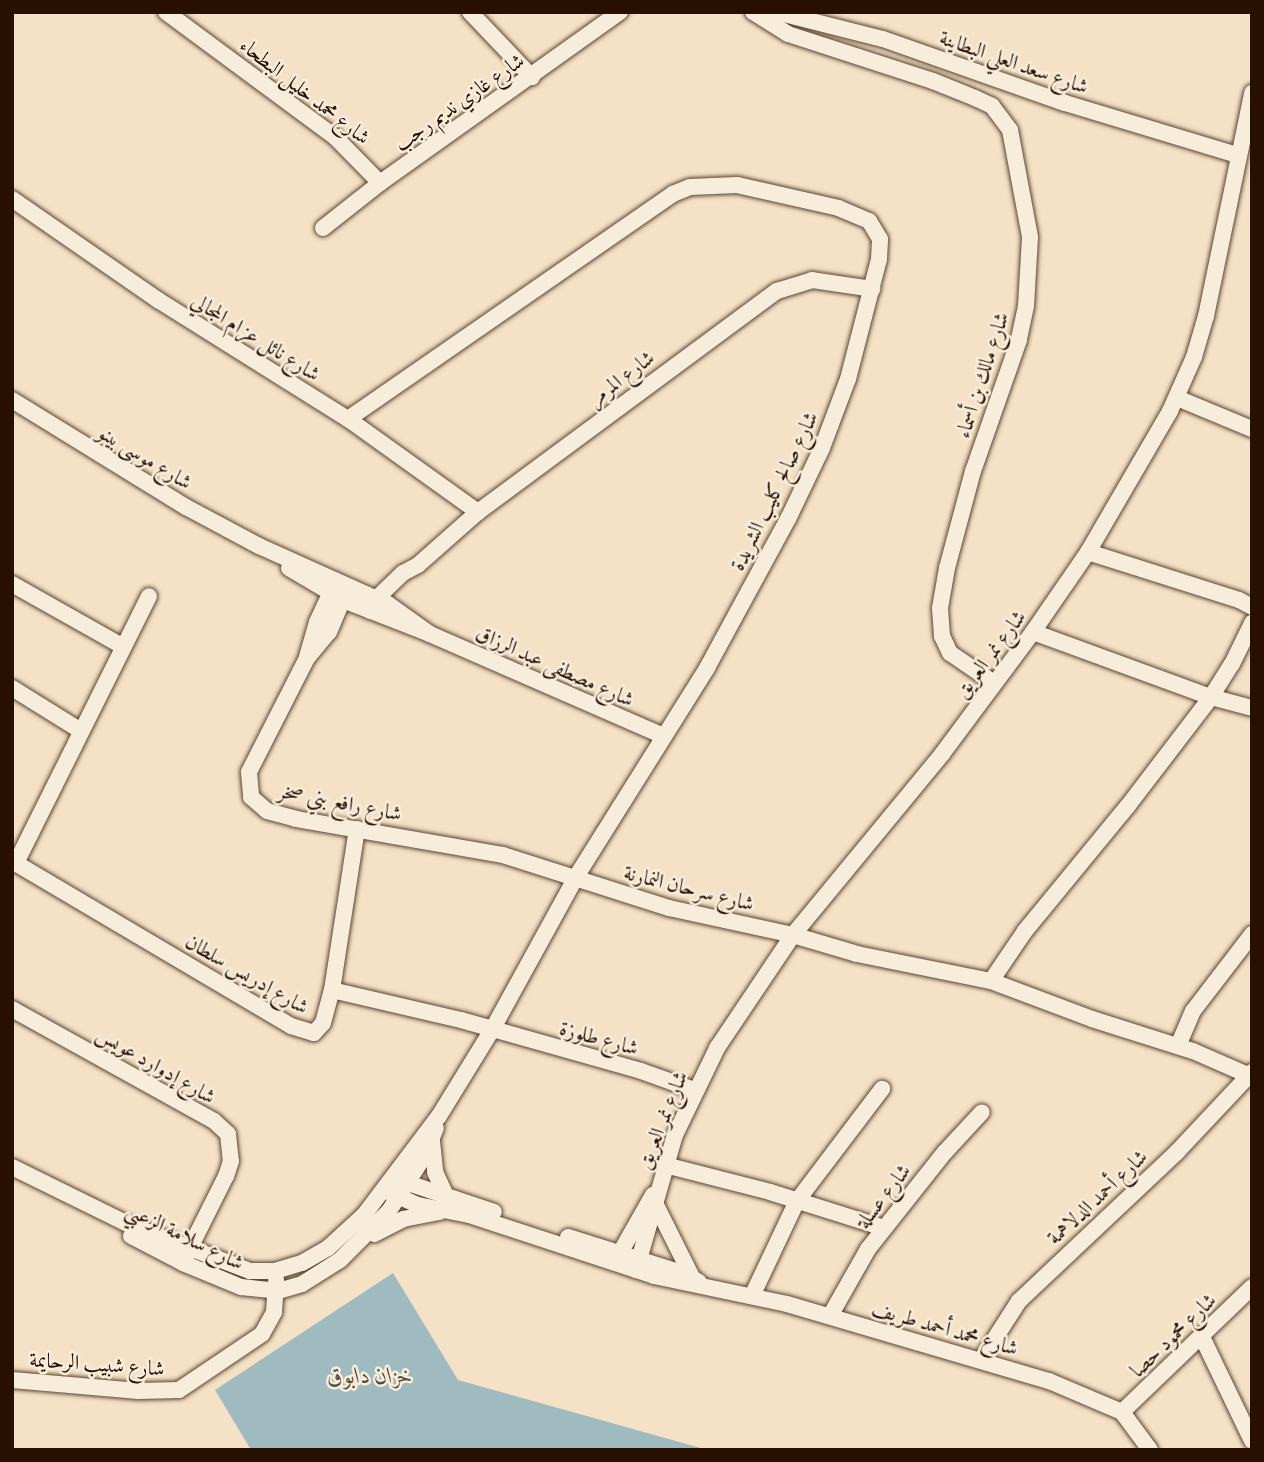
<!DOCTYPE html>
<meta charset="utf-8">
<style>
body{margin:0}
#map{position:relative;width:1264px;height:1462px;overflow:hidden;background:#f5e2c6;font-family:Alegreya,Amiri,serif}
div>[style]{position:absolute}
.water>*{inset:0;background:#a0bbbf}
.roads{filter:drop-shadow(0 0 2px #5a4432) drop-shadow(0 0 2px #5a4432)}
.minor>*{height:16px;margin:-8px;padding:0 8px;transform-origin:8px;border-radius:8px;background:#f8ecda}
span{translate:-50% -50%;white-space:nowrap;text-align:center;line-height:1.15;-webkit-text-stroke:5px #f8ecda;paint-order:stroke}
.street-label{font-size:21px;color:#271000}
.water-label{font-size:23px;color:#514c43;font-style:italic}
.frame{position:absolute;inset:0;border:14px solid #271000;pointer-events:none}
</style>
<div id="map">
<div class="water">
<i style="clip-path:polygon(393px 1273px,458px 1380px,708px 1450px,251px 1450px,215px 1390px)"></i>
</div>
<div class="roads">
<div class="minor">
<i style="left:166px;top:12px;width:212px;rotate:36.5deg"></i>
<i style="left:336px;top:138px;width:63px;rotate:45.6deg"></i>
<i style="left:470px;top:12px;width:90px;rotate:46.4deg"></i>
<i style="left:753px;top:12px;width:41px;rotate:32.2deg"></i>
<i style="left:788px;top:34px;width:152px;rotate:18deg"></i>
<i style="left:933px;top:81px;width:45px;rotate:22deg"></i>
<i style="left:975px;top:98px;width:19px;rotate:25deg"></i>
<i style="left:992px;top:106px;width:30px;rotate:53deg"></i>
<i style="left:1010px;top:130px;width:109px;rotate:79.4deg"></i>
<i style="left:1030px;top:237px;width:69px;rotate:93.3deg"></i>
<i style="left:1026px;top:306px;width:35px;rotate:102deg"></i>
<i style="left:1019px;top:340px;width:139px;rotate:109.3deg"></i>
<i style="left:973px;top:471px;width:100px;rotate:105deg"></i>
<i style="left:947px;top:568px;width:41px;rotate:99.9deg"></i>
<i style="left:940px;top:608px;width:28px;rotate:86deg"></i>
<i style="left:942px;top:636px;width:19px;rotate:65deg"></i>
<i style="left:950px;top:653px;width:53px;rotate:34.3deg"></i>
<i style="left:776px;top:12px;width:110px;rotate:14.2deg"></i>
<i style="left:883px;top:39px;width:193px;rotate:19.4deg"></i>
<i style="left:1065px;top:103px;width:180px;rotate:16.8deg"></i>
<i style="left:12px;top:199px;width:178px;rotate:34.7deg"></i>
<i style="left:158px;top:300px;width:224px;rotate:32.1deg"></i>
<i style="left:348px;top:419px;width:160px;rotate:35.6deg"></i>
<i style="left:323px;top:228px;width:73px;rotate:-38.3deg"></i>
<i style="left:380px;top:183px;width:295px;rotate:-35.5deg"></i>
<i style="left:1177px;top:398px;width:81px;rotate:22.5deg"></i>
<i style="left:12px;top:400px;width:204px;rotate:31.6deg"></i>
<i style="left:186px;top:507px;width:83px;rotate:28.1deg"></i>
<i style="left:259px;top:546px;width:141px;rotate:24.2deg"></i>
<i style="left:388px;top:604px;width:52px;rotate:35.5deg"></i>
<i style="left:1088px;top:552px;width:158px;rotate:17.6deg"></i>
<i style="left:1239px;top:600px;width:15px;rotate:28deg"></i>
<i style="left:289px;top:568px;width:63px;rotate:30.7deg"></i>
<i style="left:343px;top:600px;width:93px;rotate:21.3deg"></i>
<i style="left:430px;top:634px;width:254px;rotate:23.6deg"></i>
<i style="left:336px;top:581px;width:45px;rotate:114.9deg"></i>
<i style="left:317px;top:622px;width:37px;rotate:106deg"></i>
<i style="left:307px;top:658px;width:128px;rotate:117deg"></i>
<i style="left:249px;top:772px;width:25px;rotate:85deg"></i>
<i style="left:251px;top:797px;width:21px;rotate:41deg"></i>
<i style="left:267px;top:811px;width:30px;rotate:15deg"></i>
<i style="left:296px;top:819px;width:210px;rotate:9.9deg"></i>
<i style="left:503px;top:855px;width:174px;rotate:17.7deg"></i>
<i style="left:669px;top:908px;width:127px;rotate:12.3deg"></i>
<i style="left:793px;top:935px;width:67px;rotate:16.5deg"></i>
<i style="left:857px;top:954px;width:137px;rotate:11.4deg"></i>
<i style="left:991px;top:981px;width:108px;rotate:20.6deg"></i>
<i style="left:1092px;top:1019px;width:106px;rotate:17.6deg"></i>
<i style="left:1193px;top:1051px;width:60px;rotate:23.6deg"></i>
<i style="left:12px;top:584px;width:126px;rotate:29.4deg"></i>
<i style="left:370px;top:611px;width:15px;rotate:-62deg"></i>
<i style="left:377px;top:598px;width:36px;rotate:-44deg"></i>
<i style="left:403px;top:573px;width:17px;rotate:-28deg"></i>
<i style="left:418px;top:565px;width:80px;rotate:-41.5deg"></i>
<i style="left:478px;top:512px;width:372px;rotate:-36.5deg"></i>
<i style="left:777px;top:291px;width:37px;rotate:-17deg"></i>
<i style="left:812px;top:280px;width:61px;rotate:8.5deg"></i>
<i style="left:1033px;top:632px;width:189px;rotate:20.1deg"></i>
<i style="left:1211px;top:697px;width:39px;rotate:-58deg"></i>
<i style="left:1232px;top:664px;width:46px;rotate:-64deg"></i>
<i style="left:307px;top:658px;width:34px;rotate:-50deg"></i>
<i style="left:329px;top:632px;width:43px;rotate:-67deg"></i>
<i style="left:12px;top:688px;width:81px;rotate:31.9deg"></i>
<i style="left:12px;top:861px;width:324px;rotate:30.6deg"></i>
<i style="left:291px;top:1026px;width:24px;rotate:17deg"></i>
<i style="left:314px;top:1033px;width:13px;rotate:-48deg"></i>
<i style="left:323px;top:1023px;width:34px;rotate:-75deg"></i>
<i style="left:332px;top:990px;width:163px;rotate:-81.2deg"></i>
<i style="left:16px;top:863px;width:298px;rotate:-63.5deg"></i>
<i style="left:991px;top:981px;width:60px;rotate:-55.8deg"></i>
<i style="left:1025px;top:931px;width:161px;rotate:-50.6deg"></i>
<i style="left:1127px;top:807px;width:138px;rotate:-52.6deg"></i>
<i style="left:1211px;top:697px;width:42px;rotate:15deg"></i>
<i style="left:332px;top:990px;width:132px;rotate:13.1deg"></i>
<i style="left:461px;top:1020px;width:187px;rotate:15.8deg"></i>
<i style="left:641px;top:1071px;width:56px;rotate:19.7deg"></i>
<i style="left:12px;top:1009px;width:231px;rotate:29deg"></i>
<i style="left:214px;top:1121px;width:19px;rotate:43deg"></i>
<i style="left:228px;top:1134px;width:27px;rotate:84deg"></i>
<i style="left:231px;top:1161px;width:16px;rotate:108deg"></i>
<i style="left:226px;top:1176px;width:89px;rotate:116.6deg"></i>
<i style="left:1178px;top:1046px;width:38px;rotate:-67deg"></i>
<i style="left:1193px;top:1011px;width:97px;rotate:-52.5deg"></i>
<i style="left:432px;top:1141px;width:31px;rotate:84deg"></i>
<i style="left:435px;top:1172px;width:26px;rotate:65deg"></i>
<i style="left:665px;top:1165px;width:108px;rotate:14.4deg"></i>
<i style="left:770px;top:1192px;width:120px;rotate:17.5deg"></i>
<i style="left:12px;top:1167px;width:131px;rotate:26.2deg"></i>
<i style="left:130px;top:1225px;width:129px;rotate:21deg"></i>
<i style="left:250px;top:1271px;width:25px"></i>
<i style="left:275px;top:1271px;width:28px;rotate:-17deg"></i>
<i style="left:302px;top:1263px;width:30px;rotate:-30deg"></i>
<i style="left:328px;top:1248px;width:49px;rotate:-42.5deg"></i>
<i style="left:364px;top:1215px;width:124px;rotate:-52.9deg"></i>
<i style="left:439px;top:1116px;width:101px;rotate:-58.4deg"></i>
<i style="left:492px;top:1030px;width:175px;rotate:-61.2deg"></i>
<i style="left:576px;top:877px;width:247px;rotate:-57.9deg"></i>
<i style="left:707px;top:668px;width:170px;rotate:-61.5deg"></i>
<i style="left:788px;top:519px;width:79px;rotate:-64.4deg"></i>
<i style="left:822px;top:448px;width:74px;rotate:-69.4deg"></i>
<i style="left:848px;top:379px;width:124px;rotate:-75.5deg"></i>
<i style="left:879px;top:259px;width:20px;rotate:-87deg"></i>
<i style="left:880px;top:239px;width:21px;rotate:-121deg"></i>
<i style="left:869px;top:221px;width:33px;rotate:-157deg"></i>
<i style="left:839px;top:208px;width:105px;rotate:-167.3deg"></i>
<i style="left:737px;top:185px;width:47px;rotate:177.6deg"></i>
<i style="left:690px;top:187px;width:18px;rotate:158deg"></i>
<i style="left:673px;top:194px;width:395px;rotate:145.3deg"></i>
<i style="left:399px;top:1180px;width:100px;rotate:18.6deg"></i>
<i style="left:384px;top:1190px;width:37px;rotate:24deg"></i>
<i style="left:418px;top:1205px;width:52px;rotate:11.1deg"></i>
<i style="left:469px;top:1215px;width:195px;rotate:18.2deg"></i>
<i style="left:654px;top:1276px;width:136px;rotate:11.9deg"></i>
<i style="left:787px;top:1304px;width:273px;rotate:16.4deg"></i>
<i style="left:1049px;top:1381px;width:79px;rotate:23deg"></i>
<i style="left:1122px;top:1412px;width:47px;rotate:53.6deg"></i>
<i style="left:655px;top:1203px;width:83px;rotate:63.4deg"></i>
<i style="left:374px;top:1234px;width:33px;rotate:-27deg"></i>
<i style="left:403px;top:1219px;width:37px;rotate:-11deg"></i>
<i style="left:131px;top:1236px;width:59px;rotate:27.4deg"></i>
<i style="left:183px;top:1263px;width:63px;rotate:22.5deg"></i>
<i style="left:241px;top:1287px;width:37px;rotate:6deg"></i>
<i style="left:278px;top:1291px;width:25px;rotate:-16deg"></i>
<i style="left:302px;top:1284px;width:45px;rotate:-32.3deg"></i>
<i style="left:340px;top:1260px;width:69px;rotate:-45deg"></i>
<i style="left:389px;top:1211px;width:67px;rotate:-57.3deg"></i>
<i style="left:425px;top:1155px;width:29px;rotate:-68deg"></i>
<i style="left:568px;top:1237px;width:120px;rotate:17.5deg"></i>
<i style="left:682px;top:1273px;width:19px;rotate:28deg"></i>
<i style="left:616px;top:1260px;width:75px;rotate:-60.4deg"></i>
<i style="left:636px;top:1270px;width:141px;rotate:-73.9deg"></i>
<i style="left:675px;top:1135px;width:97px;rotate:-64.2deg"></i>
<i style="left:717px;top:1048px;width:136px;rotate:-56.1deg"></i>
<i style="left:793px;top:935px;width:234px;rotate:-50.5deg"></i>
<i style="left:942px;top:754px;width:152px;rotate:-53.3deg"></i>
<i style="left:1033px;top:632px;width:97px;rotate:-55.5deg"></i>
<i style="left:1088px;top:552px;width:163px;rotate:-59.8deg"></i>
<i style="left:1170px;top:411px;width:59px;rotate:-66deg"></i>
<i style="left:1194px;top:357px;width:43px;rotate:-73.7deg"></i>
<i style="left:1206px;top:316px;width:228px;rotate:-78.3deg"></i>
<i style="left:752px;top:1296px;width:105px;rotate:-64.7deg"></i>
<i style="left:797px;top:1201px;width:141px;rotate:-52.8deg"></i>
<i style="left:830px;top:1316px;width:77px;rotate:-60.4deg"></i>
<i style="left:868px;top:1249px;width:124px;rotate:-51.6deg"></i>
<i style="left:945px;top:1152px;width:54px;rotate:-47.2deg"></i>
<i style="left:1202px;top:1337px;width:115px;rotate:64.3deg"></i>
<i style="left:981px;top:1360px;width:70px;rotate:-57.2deg"></i>
<i style="left:1019px;top:1301px;width:217px;rotate:-43.3deg"></i>
<i style="left:1177px;top:1152px;width:110px;rotate:-46.8deg"></i>
<i style="left:12px;top:1380px;width:127px;rotate:5deg"></i>
<i style="left:139px;top:1391px;width:40px;rotate:-1.4deg"></i>
<i style="left:179px;top:1390px;width:100px;rotate:-34deg"></i>
<i style="left:262px;top:1334px;width:25px;rotate:-61deg"></i>
<i style="left:274px;top:1312px;width:32px;rotate:-86deg"></i>
<i style="left:1122px;top:1412px;width:180px;rotate:-43.9deg"></i>
</div>
</div>
<div class="street-label">
<span style="left:1014px;top:62px;rotate:19deg">شارع سعد العلي البطاينة</span>
<span style="left:305px;top:91px;rotate:38deg">شارع محمد خليل البطحاء</span>
<span style="left:459px;top:102px;rotate:-35deg">شارع غازي نديم رجب</span>
<span style="left:256px;top:337px;rotate:32deg">شارع نائل عزام المجالي</span>
<span style="left:982px;top:375px;rotate:-72deg">شارع مالك بن أسماء</span>
<span style="left:621px;top:378px;rotate:-37deg">شارع المرمر</span>
<span style="left:145px;top:457px;rotate:31deg">شارع موسى بينو</span>
<span style="left:774px;top:491px;rotate:-64deg">شارع صالح كليب الشريدة</span>
<span style="left:990px;top:654px;rotate:-53deg">شارع نمر العريق</span>
<span style="left:555px;top:666px;rotate:24deg">شارع مصطفى عبد الرزاق</span>
<span style="left:340px;top:802px;rotate:11deg">شارع رافع بني صخر</span>
<span style="left:689px;top:888px;rotate:14deg">شارع سرحان النمارنة</span>
<span style="left:247px;top:974px;rotate:30deg">شارع إدريس سلطان</span>
<span style="left:599px;top:1038px;rotate:15deg">شارع طلوزة</span>
<span style="left:156px;top:1065px;rotate:30deg">شارع إدوارد عويس</span>
<span style="left:662px;top:1120px;rotate:-68deg">شارع نمر العريق</span>
<span style="left:883px;top:1196px;rotate:-52deg">شارع عسلة</span>
<span style="left:1097px;top:1197px;rotate:-43deg">شارع أحمد الدلاهمة</span>
<span style="left:185px;top:1236px;rotate:26deg">شارع سلامة الزعبي</span>
<span style="left:945px;top:1328px;rotate:16deg">شارع محمد أحمد طريف</span>
<span style="left:1173px;top:1335px;rotate:-44deg">شارع محمود حصا</span>
<span style="left:97px;top:1364px;rotate:4deg">شارع شبيب الرحايمة</span>
</div>
<div class="water-label">
<span style="left:370px;top:1376px">خزان دابوق</span>
</div>
<div class="frame"></div>
</div>
